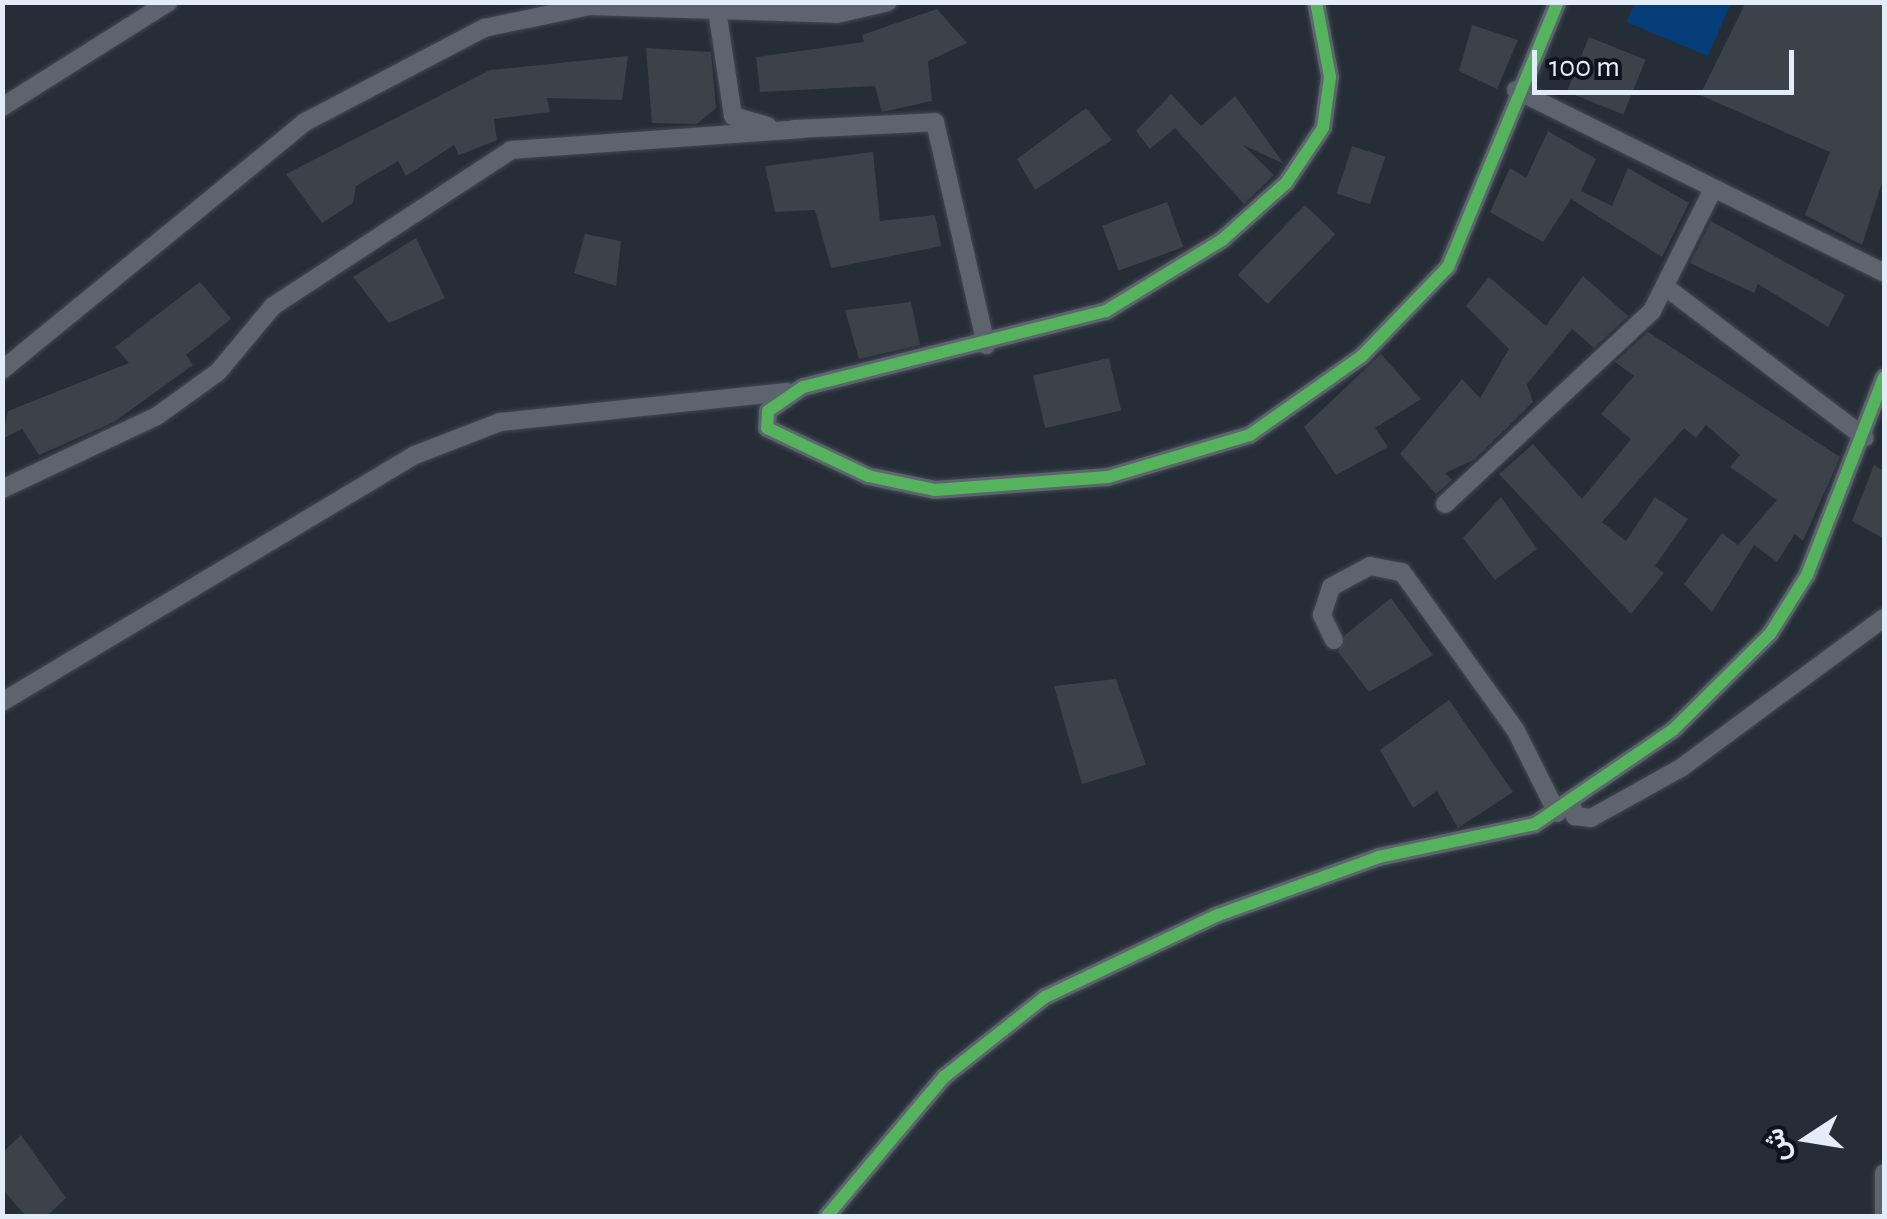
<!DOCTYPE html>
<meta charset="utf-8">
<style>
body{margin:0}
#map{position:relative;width:1887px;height:1219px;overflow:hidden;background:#252d37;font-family:"Alegreya Sans",Vazirmatn,sans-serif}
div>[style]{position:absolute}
.green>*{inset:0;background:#053d78}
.building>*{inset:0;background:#3b424a;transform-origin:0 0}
.roads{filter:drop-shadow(0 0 2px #414952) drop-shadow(0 0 2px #414952)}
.minor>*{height:18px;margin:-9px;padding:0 9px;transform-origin:9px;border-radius:9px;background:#5e646d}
.cycleway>*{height:12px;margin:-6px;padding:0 6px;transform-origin:6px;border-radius:6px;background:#56b35d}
span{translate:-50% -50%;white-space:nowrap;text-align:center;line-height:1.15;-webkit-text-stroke:8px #0d141d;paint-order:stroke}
.frame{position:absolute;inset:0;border:5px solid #e3edfa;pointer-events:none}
.north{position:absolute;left:1757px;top:1089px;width:100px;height:100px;-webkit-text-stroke:8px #0d141d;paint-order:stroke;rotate:258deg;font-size:28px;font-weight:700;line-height:40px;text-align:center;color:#e3edfa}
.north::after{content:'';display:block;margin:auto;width:35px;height:45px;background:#e3edfa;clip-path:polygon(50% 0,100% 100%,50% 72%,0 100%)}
.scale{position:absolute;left:1532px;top:50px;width:262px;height:45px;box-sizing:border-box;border:5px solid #e3edfa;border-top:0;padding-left:12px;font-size:30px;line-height:35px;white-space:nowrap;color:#e3edfa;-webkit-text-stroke:8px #0d141d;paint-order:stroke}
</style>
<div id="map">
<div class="green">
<i style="clip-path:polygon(1635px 3px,1635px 2px,1731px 3px,1708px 56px,1626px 22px)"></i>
</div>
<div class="building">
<i style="clip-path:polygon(1746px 2px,1884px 2px,1884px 177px,1862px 245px,1805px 215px,1830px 152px,1700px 95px)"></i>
<i style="clip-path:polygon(937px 9px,967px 43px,928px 61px,932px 101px,882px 112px,875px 86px,760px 92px,756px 57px,864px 42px,862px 35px)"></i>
<i style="clip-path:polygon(1472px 25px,1518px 40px,1497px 89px,1459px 71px)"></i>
<i style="left:1589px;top:37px;width:61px;height:59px;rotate:22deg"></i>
<i style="clip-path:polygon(646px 48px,711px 52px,716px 108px,697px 124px,652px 123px)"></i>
<i style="clip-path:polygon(628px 56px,622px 100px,547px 98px,550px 112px,494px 119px,497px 140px,459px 155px,454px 145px,406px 176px,398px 161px,356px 186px,353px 203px,322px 223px,286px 174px,490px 70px)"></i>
<i style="clip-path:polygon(1171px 94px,1201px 126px,1235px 96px,1284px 164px,1243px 145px,1274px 175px,1244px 204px,1175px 128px,1150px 149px,1136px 131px)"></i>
<i style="clip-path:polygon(1086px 108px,1112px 140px,1035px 190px,1017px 159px)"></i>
<i style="clip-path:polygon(1548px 131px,1596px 159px,1581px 191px,1612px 206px,1628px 168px,1689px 203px,1662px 257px,1571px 199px,1543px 242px,1490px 212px,1510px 168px,1526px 178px)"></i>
<i style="left:1352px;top:146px;width:35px;height:50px;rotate:18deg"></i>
<i style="clip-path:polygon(873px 152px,880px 221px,935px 215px,941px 246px,831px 268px,815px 210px,775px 212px,765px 166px)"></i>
<i style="left:1167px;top:202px;width:48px;height:69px;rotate:70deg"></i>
<i style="left:1305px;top:205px;width:42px;height:97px;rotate:44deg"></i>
<i style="clip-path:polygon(1711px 221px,1845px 295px,1828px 327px,1758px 284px,1754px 293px,1690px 263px)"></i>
<i style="clip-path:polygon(585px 234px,621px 241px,616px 286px,574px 273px)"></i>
<i style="clip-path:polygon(416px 238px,445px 298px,389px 323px,353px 277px)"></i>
<i style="clip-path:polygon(1583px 276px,1628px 316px,1594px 348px,1572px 329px,1527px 384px,1533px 402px,1474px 460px,1445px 473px,1452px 480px,1436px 494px,1400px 454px,1462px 379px,1480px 398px,1509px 349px,1466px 306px,1489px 277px,1546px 326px)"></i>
<i style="clip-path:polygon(200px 282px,231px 319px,186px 355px,193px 365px,114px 422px,39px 455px,22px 429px,2px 439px,8px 411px,129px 363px,115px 347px)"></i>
<i style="clip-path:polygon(911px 302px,920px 345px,859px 359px,845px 310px)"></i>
<i style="clip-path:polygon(1648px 332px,1840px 457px,1803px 541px,1795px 534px,1777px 562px,1754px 545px,1712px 612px,1684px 584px,1722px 533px,1738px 545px,1777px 500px,1730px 467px,1740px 455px,1706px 425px,1696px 438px,1684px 428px,1602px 522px,1626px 541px,1655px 497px,1688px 519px,1655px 566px,1664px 573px,1631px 614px,1499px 474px,1533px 444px,1582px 499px,1631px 439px,1601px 414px,1634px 376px,1615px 362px)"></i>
<i style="clip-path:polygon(1381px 354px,1421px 399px,1375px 428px,1388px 447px,1336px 475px,1304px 427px)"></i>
<i style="left:1109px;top:358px;width:54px;height:78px;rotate:77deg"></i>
<i style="clip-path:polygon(1874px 465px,1884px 471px,1884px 539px,1852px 521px)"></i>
<i style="clip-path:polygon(1501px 497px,1537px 549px,1495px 580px,1463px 538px)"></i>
<i style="clip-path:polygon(1391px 598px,1433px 655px,1369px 692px,1338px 652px,1345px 635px)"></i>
<i style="clip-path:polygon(1116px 679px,1146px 765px,1082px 784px,1054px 686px)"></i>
<i style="clip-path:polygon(1449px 700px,1513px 792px,1458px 828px,1437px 791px,1413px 808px,1380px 750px)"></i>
<i style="clip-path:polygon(21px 1135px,66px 1198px,47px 1216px,26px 1216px,2px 1189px,2px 1153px)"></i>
</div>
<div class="roads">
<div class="minor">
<i style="left:1316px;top:2px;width:76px;rotate:79.4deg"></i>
<i style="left:1330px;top:77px;width:51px;rotate:97.8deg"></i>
<i style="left:1323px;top:128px;width:66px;rotate:123.9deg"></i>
<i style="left:1286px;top:183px;width:86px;rotate:138.3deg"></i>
<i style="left:1222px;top:240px;width:136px;rotate:148.5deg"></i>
<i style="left:1106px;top:311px;width:312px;rotate:165.9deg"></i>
<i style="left:803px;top:387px;width:42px;rotate:145.6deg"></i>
<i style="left:768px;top:411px;width:17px;rotate:93deg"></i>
<i style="left:767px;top:428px;width:112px;rotate:25.4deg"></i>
<i style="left:868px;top:476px;width:68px;rotate:11.8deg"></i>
<i style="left:935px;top:490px;width:173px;rotate:-4.3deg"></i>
<i style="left:1108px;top:477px;width:148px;rotate:-16.5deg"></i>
<i style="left:1250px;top:435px;width:137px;rotate:-35.2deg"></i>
<i style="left:1362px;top:356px;width:124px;rotate:-46deg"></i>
<i style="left:1448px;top:267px;width:287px;rotate:-67.5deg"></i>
<i style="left:717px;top:10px;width:107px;rotate:81.4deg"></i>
<i style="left:733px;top:116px;width:36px;rotate:16deg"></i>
<i style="left:1516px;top:90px;width:411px;rotate:26.4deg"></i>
<i style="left:2px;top:107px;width:197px;rotate:-32.2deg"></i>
<i style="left:794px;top:129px;width:141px;rotate:-2.8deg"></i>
<i style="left:935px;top:122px;width:229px;rotate:77.1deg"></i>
<i style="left:1667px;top:288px;width:248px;rotate:37.1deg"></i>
<i style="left:2px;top:370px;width:392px;rotate:-39.3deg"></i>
<i style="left:305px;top:122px;width:202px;rotate:-27.7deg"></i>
<i style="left:484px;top:28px;width:107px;rotate:-11.8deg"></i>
<i style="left:589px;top:6px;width:248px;rotate:1.8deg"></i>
<i style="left:837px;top:14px;width:52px;rotate:-13.2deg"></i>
<i style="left:2px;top:489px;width:171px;rotate:-25.2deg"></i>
<i style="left:157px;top:416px;width:75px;rotate:-35.8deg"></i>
<i style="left:218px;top:372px;width:86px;rotate:-50.2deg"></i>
<i style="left:273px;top:306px;width:285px;rotate:-33.2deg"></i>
<i style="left:511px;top:150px;width:291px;rotate:-4.1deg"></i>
<i style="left:1445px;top:504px;width:283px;rotate:-43deg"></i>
<i style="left:1652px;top:311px;width:134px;rotate:-63.4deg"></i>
<i style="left:1334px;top:640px;width:28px;rotate:-116deg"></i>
<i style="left:1322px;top:615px;width:29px;rotate:-72deg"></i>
<i style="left:1331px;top:587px;width:44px;rotate:-28.3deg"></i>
<i style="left:1370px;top:566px;width:33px;rotate:11deg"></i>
<i style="left:1402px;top:572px;width:193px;rotate:54.3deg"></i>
<i style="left:1515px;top:729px;width:94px;rotate:63.4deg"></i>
<i style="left:2px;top:702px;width:481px;rotate:-30.9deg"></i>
<i style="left:415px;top:455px;width:91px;rotate:-21.2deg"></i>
<i style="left:500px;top:422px;width:289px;rotate:-6deg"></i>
<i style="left:1571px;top:804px;width:13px;rotate:72deg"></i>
<i style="left:1575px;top:816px;width:16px;rotate:7deg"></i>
<i style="left:1591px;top:818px;width:103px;rotate:-29.1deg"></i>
<i style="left:1681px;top:768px;width:252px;rotate:-36.5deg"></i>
<i style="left:1884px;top:1173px;width:42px;rotate:90deg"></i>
<i style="left:827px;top:1216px;width:182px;rotate:-49.9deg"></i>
<i style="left:944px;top:1077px;width:129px;rotate:-38.4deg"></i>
<i style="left:1045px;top:997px;width:191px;rotate:-25.4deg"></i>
<i style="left:1218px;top:915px;width:171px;rotate:-19.8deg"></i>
<i style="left:1379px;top:857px;width:159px;rotate:-11.9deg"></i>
<i style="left:1535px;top:824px;width:167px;rotate:-34.3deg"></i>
<i style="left:1673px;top:730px;width:136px;rotate:-44.7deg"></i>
<i style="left:1770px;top:634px;width:70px;rotate:-57.9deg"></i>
<i style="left:1807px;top:575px;width:212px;rotate:-68.7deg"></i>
</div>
</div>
<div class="cycleway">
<i style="left:1316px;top:2px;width:76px;rotate:79.4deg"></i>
<i style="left:1330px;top:77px;width:51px;rotate:97.8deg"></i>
<i style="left:1323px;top:128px;width:66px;rotate:123.9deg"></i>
<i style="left:1286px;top:183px;width:86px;rotate:138.3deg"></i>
<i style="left:1222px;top:240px;width:136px;rotate:148.5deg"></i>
<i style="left:1106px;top:311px;width:312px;rotate:165.9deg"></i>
<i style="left:803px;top:387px;width:42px;rotate:145.6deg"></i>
<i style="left:768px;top:411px;width:17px;rotate:93deg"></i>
<i style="left:767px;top:428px;width:112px;rotate:25.4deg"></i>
<i style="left:868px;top:476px;width:68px;rotate:11.8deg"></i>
<i style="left:935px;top:490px;width:173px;rotate:-4.3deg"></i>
<i style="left:1108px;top:477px;width:148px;rotate:-16.5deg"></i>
<i style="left:1250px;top:435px;width:137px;rotate:-35.2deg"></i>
<i style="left:1362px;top:356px;width:124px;rotate:-46deg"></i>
<i style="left:1448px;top:267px;width:287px;rotate:-67.5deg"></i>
<i style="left:827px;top:1216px;width:182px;rotate:-49.9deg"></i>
<i style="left:944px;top:1077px;width:129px;rotate:-38.4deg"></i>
<i style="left:1045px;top:997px;width:191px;rotate:-25.4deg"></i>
<i style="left:1218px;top:915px;width:171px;rotate:-19.8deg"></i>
<i style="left:1379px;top:857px;width:159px;rotate:-11.9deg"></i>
<i style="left:1535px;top:824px;width:167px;rotate:-34.3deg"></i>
<i style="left:1673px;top:730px;width:136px;rotate:-44.7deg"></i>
<i style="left:1770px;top:634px;width:70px;rotate:-57.9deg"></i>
<i style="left:1807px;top:575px;width:212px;rotate:-68.7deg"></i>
</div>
<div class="frame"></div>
<div class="north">ش</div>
<div class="scale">100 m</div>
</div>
